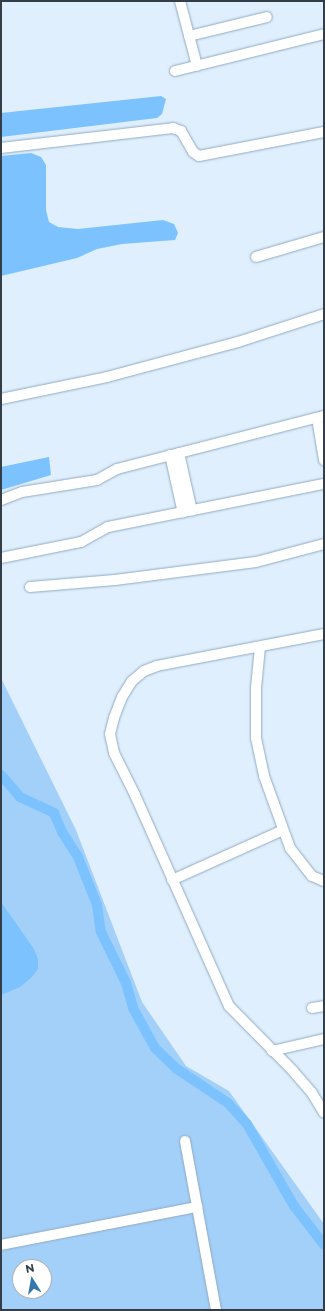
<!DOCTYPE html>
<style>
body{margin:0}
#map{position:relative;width:325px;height:1311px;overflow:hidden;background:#dfeffe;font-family:Montserrat,sans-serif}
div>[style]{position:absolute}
.green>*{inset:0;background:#a3d0f9}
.water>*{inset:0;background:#7cc2fe}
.canal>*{height:10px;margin:-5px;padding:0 5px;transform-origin:5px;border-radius:5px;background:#7cc2fe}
.roads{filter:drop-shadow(0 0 1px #90aac0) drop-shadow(0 0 1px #90aac0)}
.street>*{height:10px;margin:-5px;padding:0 5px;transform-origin:5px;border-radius:5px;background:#fff}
span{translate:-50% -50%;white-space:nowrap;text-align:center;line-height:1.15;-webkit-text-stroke:4px #fff;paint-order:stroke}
.frame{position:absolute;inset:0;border:2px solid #333e48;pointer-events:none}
.north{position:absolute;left:12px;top:1259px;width:40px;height:40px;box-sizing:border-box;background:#fff;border:1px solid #adb2b6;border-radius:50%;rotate:349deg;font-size:11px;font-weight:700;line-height:16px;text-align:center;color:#333e48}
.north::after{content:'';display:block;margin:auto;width:14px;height:18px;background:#3477ad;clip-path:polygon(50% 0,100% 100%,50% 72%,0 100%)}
</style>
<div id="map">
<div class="green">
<i style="clip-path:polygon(evenodd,1px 678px,76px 830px,142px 1002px,186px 1066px,229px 1091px,324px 1224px,324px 1310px,1px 1310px,1px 678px,20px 1267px,44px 1267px,44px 1291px,20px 1291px,20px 1267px)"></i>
</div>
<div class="water">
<i style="clip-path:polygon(161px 96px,166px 99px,162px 114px,157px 118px,1px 137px,1px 113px)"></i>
<i style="clip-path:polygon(31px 153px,41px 157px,46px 165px,46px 210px,49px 222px,58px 227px,78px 229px,163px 220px,174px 224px,178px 233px,175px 240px,122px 244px,97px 249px,77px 258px,1px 276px,1px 156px)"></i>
<i style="clip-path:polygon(49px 457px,51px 475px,1px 490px,1px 467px)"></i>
<i style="clip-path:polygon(1px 902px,34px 949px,38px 959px,38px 969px,32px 977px,20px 987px,1px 995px)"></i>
</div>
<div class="canal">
<i style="left:1px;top:775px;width:29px;rotate:49deg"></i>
<i style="left:20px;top:797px;width:38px;rotate:25deg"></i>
<i style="left:54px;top:813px;width:21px;rotate:67deg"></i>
<i style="left:62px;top:832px;width:30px;rotate:57deg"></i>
<i style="left:78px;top:857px;width:52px;rotate:68.4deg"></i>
<i style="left:97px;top:905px;width:27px;rotate:82deg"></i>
<i style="left:101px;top:932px;width:57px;rotate:63.9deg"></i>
<i style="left:126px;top:983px;width:26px;rotate:74deg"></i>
<i style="left:133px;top:1008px;width:46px;rotate:61.2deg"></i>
<i style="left:155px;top:1048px;width:30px;rotate:44deg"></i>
<i style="left:177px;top:1069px;width:61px;rotate:33.7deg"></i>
<i style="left:228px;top:1103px;width:28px;rotate:48deg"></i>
<i style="left:247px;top:1124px;width:95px;rotate:60.2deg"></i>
<i style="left:294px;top:1206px;width:49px;rotate:52.4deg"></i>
</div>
<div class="roads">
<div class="street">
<i style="left:180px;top:1px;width:67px;rotate:75.3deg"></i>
<i style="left:189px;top:36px;width:80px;rotate:-13.7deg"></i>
<i style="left:175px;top:71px;width:154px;rotate:-13.9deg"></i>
<i style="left:1px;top:148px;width:173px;rotate:-6.6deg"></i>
<i style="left:173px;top:128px;width:9px;rotate:21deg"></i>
<i style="left:181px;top:131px;width:24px;rotate:60deg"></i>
<i style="left:193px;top:152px;width:7px;rotate:34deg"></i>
<i style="left:199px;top:156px;width:127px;rotate:-10.9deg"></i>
<i style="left:256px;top:257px;width:71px;rotate:-16.4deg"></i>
<i style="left:1px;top:399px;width:108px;rotate:-11.7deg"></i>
<i style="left:107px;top:377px;width:136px;rotate:-15deg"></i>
<i style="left:238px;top:342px;width:90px;rotate:-18deg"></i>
<i style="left:317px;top:418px;width:43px;rotate:80.5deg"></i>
<i style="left:179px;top:453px;width:59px;rotate:77.4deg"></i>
<i style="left:170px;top:455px;width:59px;rotate:77.4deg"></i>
<i style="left:1px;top:500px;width:22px;rotate:-21deg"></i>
<i style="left:22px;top:492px;width:76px;rotate:-9.1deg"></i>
<i style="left:97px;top:480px;width:23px;rotate:-29deg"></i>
<i style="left:117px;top:469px;width:214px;rotate:-14.4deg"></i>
<i style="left:1px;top:558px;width:82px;rotate:-11.3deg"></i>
<i style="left:81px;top:542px;width:31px;rotate:-29deg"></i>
<i style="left:108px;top:527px;width:220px;rotate:-11.3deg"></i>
<i style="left:30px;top:587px;width:85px;rotate:-4.7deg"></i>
<i style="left:115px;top:580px;width:142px;rotate:-7.3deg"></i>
<i style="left:256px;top:562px;width:70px;rotate:-14.8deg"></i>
<i style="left:324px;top:634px;width:170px;rotate:169.2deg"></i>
<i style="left:157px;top:666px;width:14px;rotate:159deg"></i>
<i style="left:144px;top:671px;width:16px;rotate:140deg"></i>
<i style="left:132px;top:681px;width:19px;rotate:122deg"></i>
<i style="left:122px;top:697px;width:22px;rotate:111deg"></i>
<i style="left:114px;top:718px;width:16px;rotate:104deg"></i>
<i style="left:110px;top:734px;width:19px;rotate:78deg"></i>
<i style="left:114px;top:753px;width:47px;rotate:63.4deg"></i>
<i style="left:135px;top:795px;width:231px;rotate:66deg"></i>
<i style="left:229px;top:1006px;width:91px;rotate:45.4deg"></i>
<i style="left:293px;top:1071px;width:29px;rotate:49deg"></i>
<i style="left:312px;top:1093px;width:23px;rotate:59deg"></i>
<i style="left:260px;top:647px;width:41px;rotate:95.6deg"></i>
<i style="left:256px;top:688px;width:50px;rotate:90deg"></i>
<i style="left:256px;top:738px;width:39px;rotate:78deg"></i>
<i style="left:264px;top:776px;width:77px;rotate:70.1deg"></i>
<i style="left:290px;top:848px;width:36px;rotate:52deg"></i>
<i style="left:312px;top:876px;width:13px;rotate:23deg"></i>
<i style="left:172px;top:880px;width:122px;rotate:-24.2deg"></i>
<i style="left:312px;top:1008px;width:12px;rotate:-9deg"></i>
<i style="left:272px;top:1051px;width:53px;rotate:-13deg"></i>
<i style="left:185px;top:1141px;width:172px;rotate:79.6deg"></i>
<i style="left:1px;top:1245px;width:200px;rotate:-11deg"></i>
</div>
</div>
<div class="frame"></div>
<div class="north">N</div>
</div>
